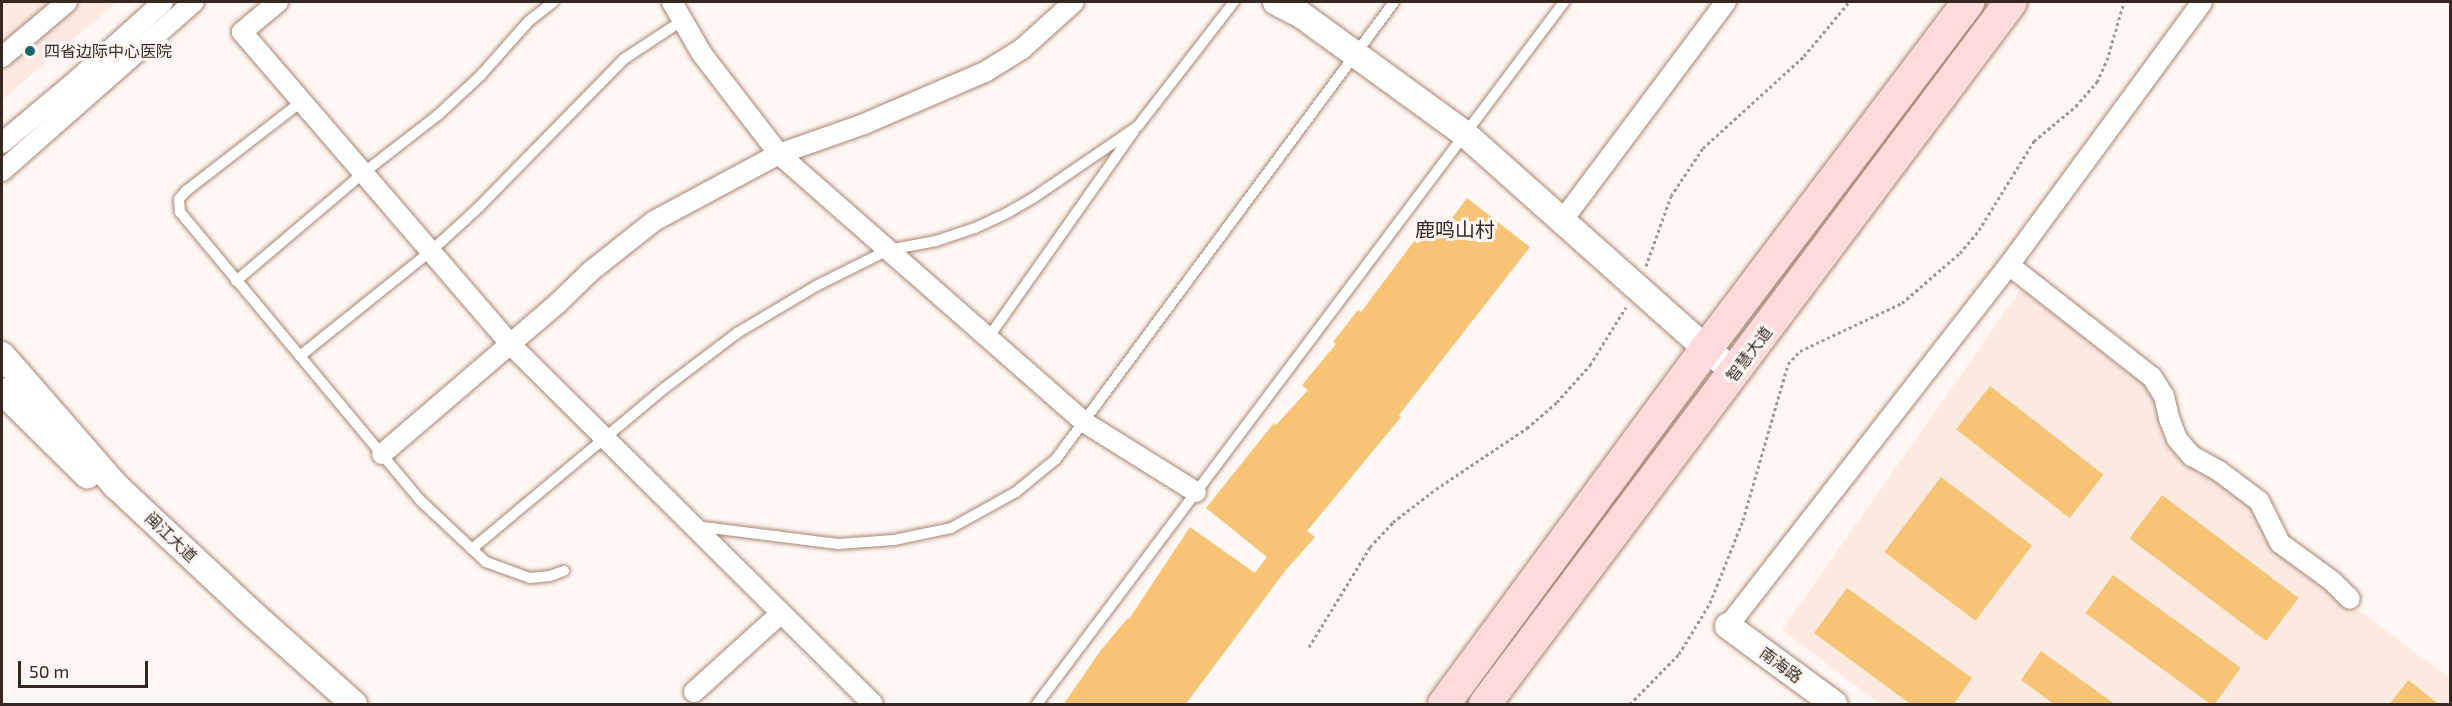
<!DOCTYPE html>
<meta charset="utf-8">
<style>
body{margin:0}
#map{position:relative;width:2452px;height:706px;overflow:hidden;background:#fff7f3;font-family:"Exo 2","Noto Sans SC",sans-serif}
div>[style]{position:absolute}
.built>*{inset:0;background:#fceae1}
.building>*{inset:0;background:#f6c474;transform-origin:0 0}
.path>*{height:3px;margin-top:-1.5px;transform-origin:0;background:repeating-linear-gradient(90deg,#a09590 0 3px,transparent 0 6px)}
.roads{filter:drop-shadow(0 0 2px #a68574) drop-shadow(0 0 2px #a68574)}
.service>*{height:10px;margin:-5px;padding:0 5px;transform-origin:5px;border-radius:5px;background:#fff}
.minor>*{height:20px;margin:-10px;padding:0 10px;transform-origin:10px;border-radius:10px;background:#fff}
.tertiary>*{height:26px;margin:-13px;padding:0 13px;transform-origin:13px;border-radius:13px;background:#fff}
.primary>*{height:32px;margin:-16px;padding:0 16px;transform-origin:16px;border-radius:16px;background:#fedbdb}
.dots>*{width:16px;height:16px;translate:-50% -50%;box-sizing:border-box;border:3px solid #fff7f3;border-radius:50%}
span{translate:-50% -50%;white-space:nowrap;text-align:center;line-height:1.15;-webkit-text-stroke:6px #fff7f3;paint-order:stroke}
.poi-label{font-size:16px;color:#362821}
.left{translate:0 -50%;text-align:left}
.street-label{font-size:16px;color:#362821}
.quarter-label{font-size:20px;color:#362821}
.frame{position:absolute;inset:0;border:3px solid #362821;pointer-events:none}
.scale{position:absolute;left:18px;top:661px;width:130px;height:27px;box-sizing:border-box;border:3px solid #362821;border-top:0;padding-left:8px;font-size:18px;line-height:21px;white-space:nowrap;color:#362821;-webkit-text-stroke:4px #fff7f3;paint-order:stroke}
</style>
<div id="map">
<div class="built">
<i style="clip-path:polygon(2px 2px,117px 2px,2px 100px)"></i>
<i style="clip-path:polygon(2021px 289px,2155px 392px,2167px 437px,2255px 507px,2265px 541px,2450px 678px,2450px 704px,1880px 704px,1782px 630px)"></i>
</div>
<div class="building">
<i style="clip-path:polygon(1467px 198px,1530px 247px,1399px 415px,1401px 417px,1307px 531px,1315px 537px,1285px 571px,1185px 705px,1063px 705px,1101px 650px,1128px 618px,1129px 619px,1190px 527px,1255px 573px,1267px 557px,1206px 508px,1274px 423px,1276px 425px,1308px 390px,1302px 385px,1336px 344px,1333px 342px,1358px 310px,1361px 312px,1421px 232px,1434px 242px)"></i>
<i style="left:1990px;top:386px;width:144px;height:55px;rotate:38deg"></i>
<i style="left:1941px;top:477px;width:114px;height:94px;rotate:37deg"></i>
<i style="left:2162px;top:495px;width:171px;height:54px;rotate:37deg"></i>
<i style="left:2113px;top:575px;width:158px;height:47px;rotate:36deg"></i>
<i style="clip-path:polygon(1847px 588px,1972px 678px,1953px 705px,1912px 705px,1814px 633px)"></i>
<i style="clip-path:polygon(2041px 651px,2116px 705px,2055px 705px,2021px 680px)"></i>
<i style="clip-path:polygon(2408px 680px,2440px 705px,2389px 705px)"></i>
</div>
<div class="path">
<i style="left:1646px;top:266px;width:74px;rotate:-70.3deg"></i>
<i style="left:1671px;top:196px;width:58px;rotate:-56.3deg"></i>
<i style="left:1703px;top:148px;width:137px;rotate:-42.3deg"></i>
<i style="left:1804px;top:56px;width:70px;rotate:-50.2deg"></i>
<i style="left:1309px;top:647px;width:117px;rotate:-58.6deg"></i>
<i style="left:1370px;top:547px;width:34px;rotate:-47deg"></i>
<i style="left:1393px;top:522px;width:54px;rotate:-37.5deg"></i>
<i style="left:1436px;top:489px;width:110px;rotate:-33.8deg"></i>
<i style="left:1527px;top:428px;width:40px;rotate:-41deg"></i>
<i style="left:1557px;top:402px;width:50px;rotate:-48.3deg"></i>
<i style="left:1590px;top:365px;width:68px;rotate:-58.2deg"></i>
<i style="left:1630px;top:704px;width:70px;rotate:-45.6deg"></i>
<i style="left:1679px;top:654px;width:60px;rotate:-58.7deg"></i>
<i style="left:1710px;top:603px;width:89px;rotate:-68.3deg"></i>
<i style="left:1743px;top:520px;width:162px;rotate:-73.9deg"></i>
<i style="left:1788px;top:364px;width:18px;rotate:-47deg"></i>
<i style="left:1800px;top:351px;width:113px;rotate:-25.2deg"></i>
<i style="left:1902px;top:303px;width:77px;rotate:-40.8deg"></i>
<i style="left:1960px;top:253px;width:30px;rotate:-50deg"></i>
<i style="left:1979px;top:230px;width:105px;rotate:-58.3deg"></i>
<i style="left:2034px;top:141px;width:55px;rotate:-39.8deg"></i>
<i style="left:2076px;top:106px;width:32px;rotate:-49deg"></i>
<i style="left:2097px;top:82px;width:24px;rotate:-66deg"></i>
<i style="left:2107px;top:60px;width:60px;rotate:-73.7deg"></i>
</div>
<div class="roads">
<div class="service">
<i style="left:301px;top:102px;width:145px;rotate:142.3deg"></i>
<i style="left:186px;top:191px;width:11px;rotate:131deg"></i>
<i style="left:179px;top:199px;width:13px;rotate:86deg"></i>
<i style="left:180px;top:212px;width:375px;rotate:50.2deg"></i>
<i style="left:420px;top:500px;width:91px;rotate:43.2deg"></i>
<i style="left:486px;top:562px;width:47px;rotate:20deg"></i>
<i style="left:530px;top:578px;width:20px;rotate:-6deg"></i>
<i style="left:550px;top:576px;width:15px;rotate:-20deg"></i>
<i style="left:236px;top:281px;width:165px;rotate:-40.3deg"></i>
<i style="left:362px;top:174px;width:96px;rotate:-37.8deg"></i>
<i style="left:438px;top:115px;width:59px;rotate:-42.9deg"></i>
<i style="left:481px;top:75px;width:72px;rotate:-48.4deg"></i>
<i style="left:529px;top:21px;width:31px;rotate:-38deg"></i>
<i style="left:988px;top:338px;width:253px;rotate:-54.8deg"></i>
<i style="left:300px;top:356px;width:166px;rotate:-38.7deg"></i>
<i style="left:430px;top:252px;width:65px;rotate:-42.5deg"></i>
<i style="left:478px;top:208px;width:209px;rotate:-45.6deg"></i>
<i style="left:624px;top:59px;width:71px;rotate:-33.5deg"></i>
<i style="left:695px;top:526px;width:144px;rotate:7.2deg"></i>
<i style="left:838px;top:544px;width:56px;rotate:-4.1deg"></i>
<i style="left:894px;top:540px;width:58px;rotate:-11.9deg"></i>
<i style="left:951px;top:528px;width:74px;rotate:-29deg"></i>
<i style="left:1016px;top:492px;width:52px;rotate:-39.5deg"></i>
<i style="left:1056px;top:459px;width:568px;rotate:-53.51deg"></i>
<i style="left:472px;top:549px;width:248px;rotate:-39.9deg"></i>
<i style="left:662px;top:390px;width:94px;rotate:-37.2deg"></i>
<i style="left:737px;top:333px;width:92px;rotate:-30.7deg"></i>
<i style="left:816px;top:286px;width:80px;rotate:-26.6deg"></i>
<i style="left:888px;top:250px;width:49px;rotate:-10.6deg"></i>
<i style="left:936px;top:241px;width:41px;rotate:-18.4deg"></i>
<i style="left:975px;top:228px;width:35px;rotate:-25deg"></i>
<i style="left:1007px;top:213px;width:30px;rotate:-30deg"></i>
<i style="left:1033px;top:198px;width:127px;rotate:-34.4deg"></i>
<i style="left:1138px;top:126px;width:157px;rotate:-52.3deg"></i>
<i style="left:1037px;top:704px;width:878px;rotate:-53.1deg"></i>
</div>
<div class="minor">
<i style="left:278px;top:2px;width:47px;rotate:140.2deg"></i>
<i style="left:242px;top:32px;width:411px;rotate:49.3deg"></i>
<i style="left:510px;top:344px;width:511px;rotate:44.76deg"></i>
<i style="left:672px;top:2px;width:60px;rotate:60deg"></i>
<i style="left:702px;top:54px;width:126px;rotate:52.4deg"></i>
<i style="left:779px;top:154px;width:406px;rotate:41.3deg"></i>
<i style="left:1084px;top:422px;width:132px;rotate:32deg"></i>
<i style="left:2px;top:57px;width:85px;rotate:-40.2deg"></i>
<i style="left:2px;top:143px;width:98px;rotate:-40deg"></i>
<i style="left:77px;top:80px;width:116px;rotate:-42.2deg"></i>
<i style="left:2px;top:171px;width:256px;rotate:-41.4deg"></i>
<i style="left:1562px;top:221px;width:274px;rotate:-53.2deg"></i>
<i style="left:2009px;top:265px;width:182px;rotate:38.1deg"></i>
<i style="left:2152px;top:377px;width:22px;rotate:58deg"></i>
<i style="left:2164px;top:396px;width:23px;rotate:77deg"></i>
<i style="left:2169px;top:418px;width:22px;rotate:69deg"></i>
<i style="left:2177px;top:439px;width:23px;rotate:49deg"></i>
<i style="left:2192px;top:456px;width:31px;rotate:29deg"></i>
<i style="left:2219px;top:471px;width:50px;rotate:36.9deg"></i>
<i style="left:2259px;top:501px;width:47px;rotate:63.4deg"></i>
<i style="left:2280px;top:543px;width:64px;rotate:36.2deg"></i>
<i style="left:2332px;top:581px;width:25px;rotate:45deg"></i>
<i style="left:382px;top:454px;width:229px;rotate:-40.6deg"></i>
<i style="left:556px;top:305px;width:49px;rotate:-44.2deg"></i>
<i style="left:591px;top:271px;width:80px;rotate:-38.4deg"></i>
<i style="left:654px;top:221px;width:142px;rotate:-28.2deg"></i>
<i style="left:779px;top:154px;width:90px;rotate:-19.4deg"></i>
<i style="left:864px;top:124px;width:132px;rotate:-23.3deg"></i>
<i style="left:985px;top:72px;width:44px;rotate:-31.9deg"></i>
<i style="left:1022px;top:49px;width:70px;rotate:-42.1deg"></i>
<i style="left:1728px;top:626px;width:457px;rotate:-52.1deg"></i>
<i style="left:2009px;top:265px;width:326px;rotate:-53.7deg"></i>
<i style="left:694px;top:692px;width:116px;rotate:-42.2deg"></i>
</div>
<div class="tertiary">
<i style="left:1276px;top:2px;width:27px;rotate:27deg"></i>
<i style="left:1300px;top:14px;width:204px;rotate:36deg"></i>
<i style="left:1465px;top:134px;width:323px;rotate:41.7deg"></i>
<i style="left:1706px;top:349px;width:37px;rotate:38deg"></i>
<i style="left:2px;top:355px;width:174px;rotate:49deg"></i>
<i style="left:116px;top:486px;width:189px;rotate:43.1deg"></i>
<i style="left:254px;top:615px;width:134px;rotate:41.7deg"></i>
<i style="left:2px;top:391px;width:120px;rotate:44.7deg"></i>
<i style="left:1728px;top:626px;width:132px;rotate:36.3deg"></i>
</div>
<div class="primary">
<i style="left:1444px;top:704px;width:441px;rotate:-53.6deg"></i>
<i style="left:1706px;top:349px;width:435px;rotate:-52.9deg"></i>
<i style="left:1485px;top:704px;width:877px;rotate:-53.16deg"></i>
</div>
</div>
<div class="dots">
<i style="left:30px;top:51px;background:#1a6869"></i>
</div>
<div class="poi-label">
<span class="left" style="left:44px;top:51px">四省边际中心医院</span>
</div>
<div class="street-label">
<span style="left:1749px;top:354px;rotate:-53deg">智慧大道</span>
<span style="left:171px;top:537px;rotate:43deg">闽江大道</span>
<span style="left:1781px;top:665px;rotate:36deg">南海路</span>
</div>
<div class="quarter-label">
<span style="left:1455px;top:229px">鹿鸣山村</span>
</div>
<div class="frame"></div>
<div class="scale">50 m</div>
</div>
